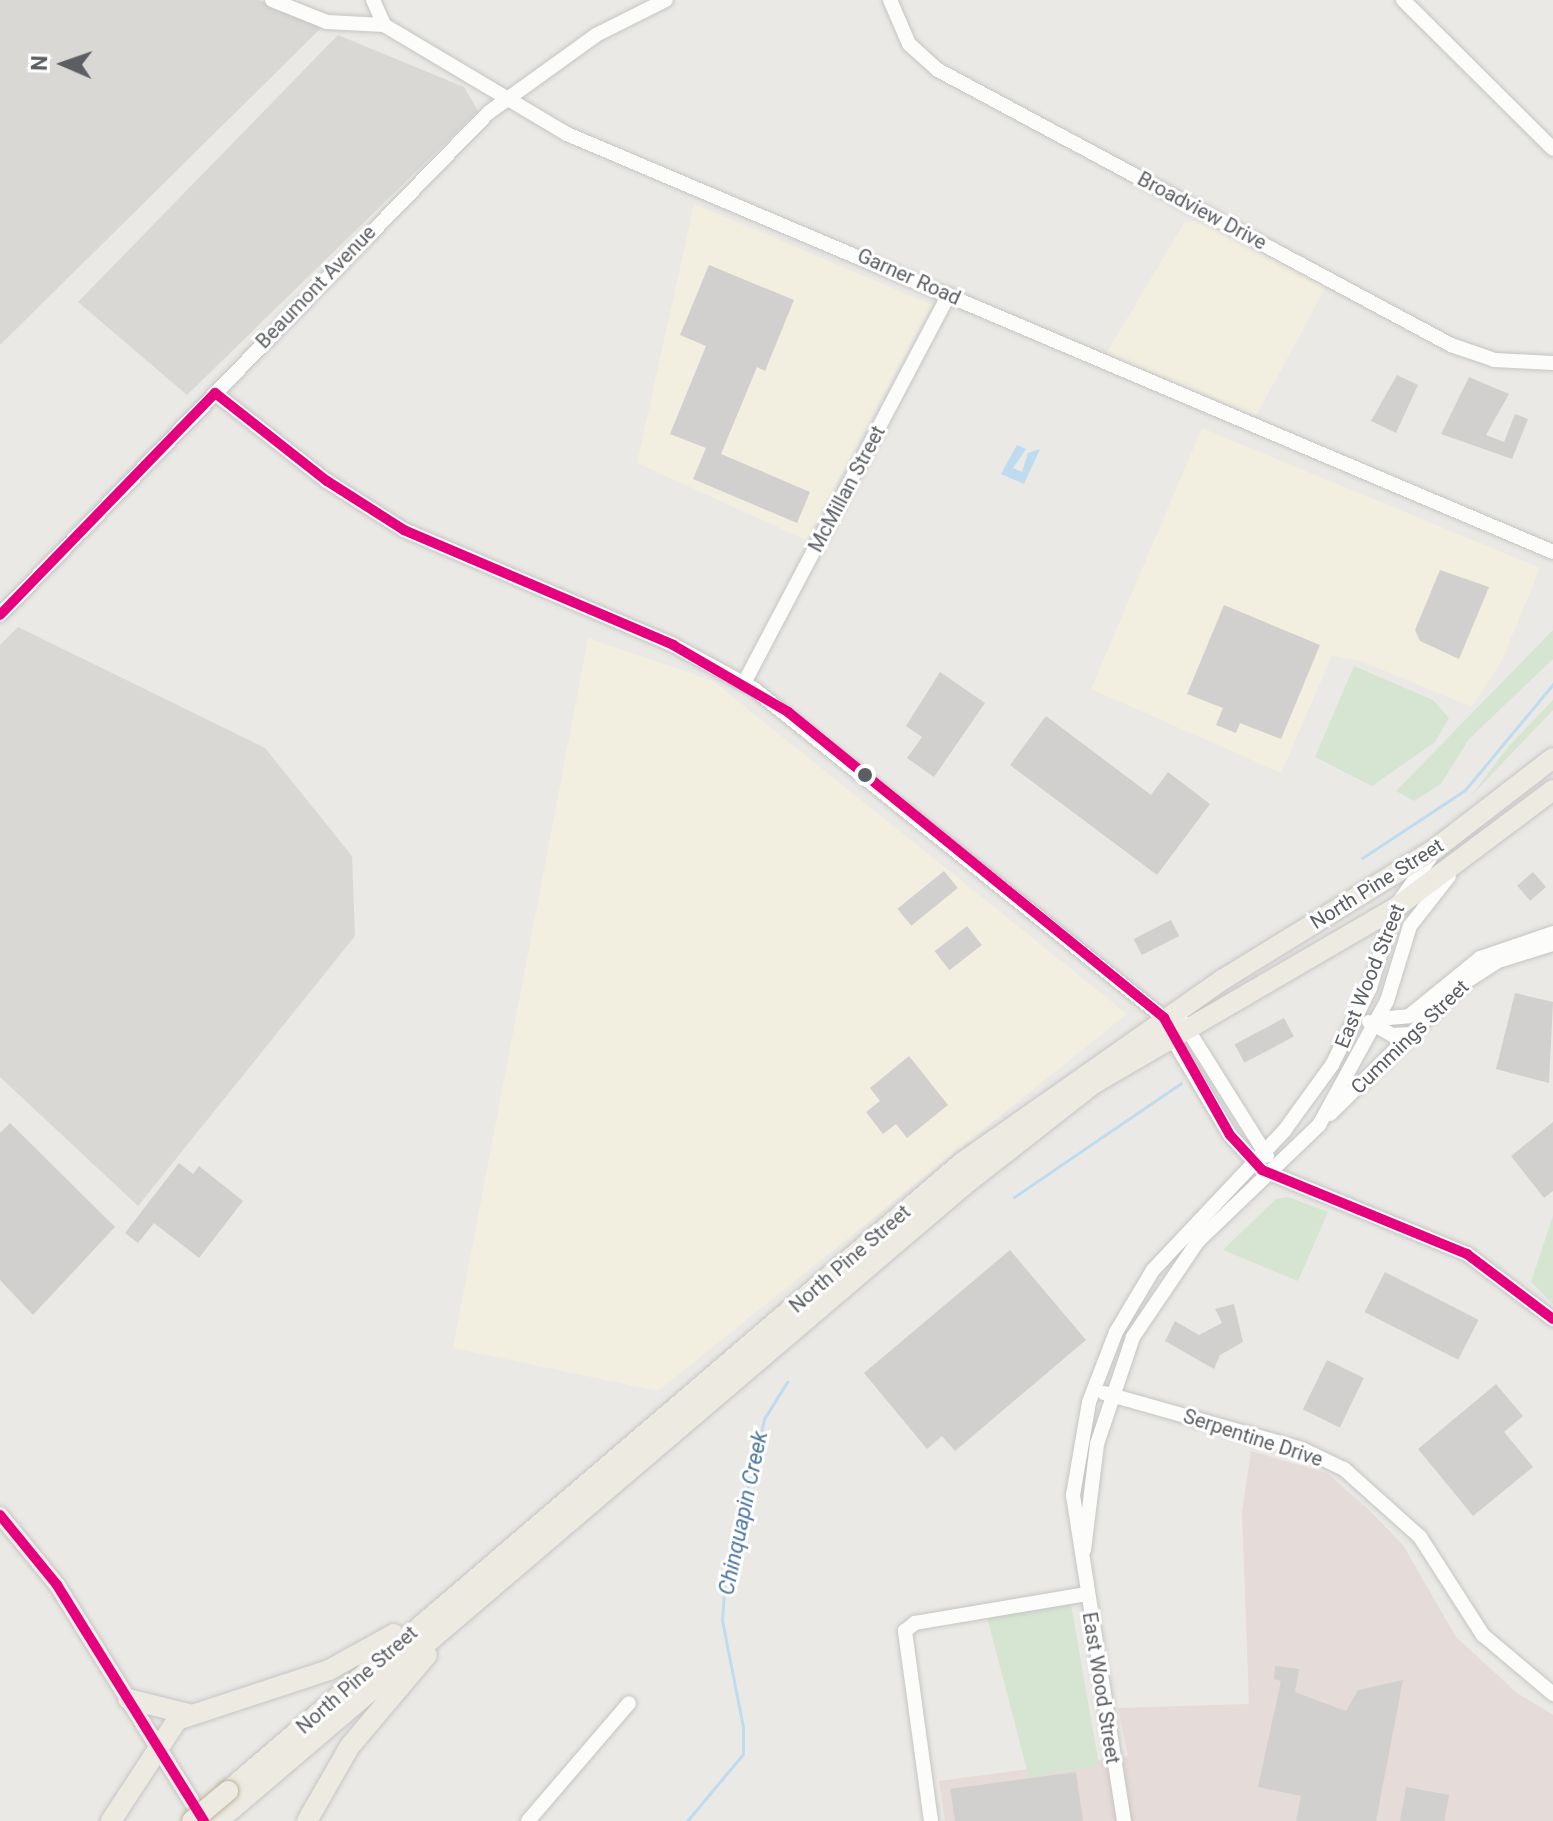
<!DOCTYPE html>
<style>
body{margin:0}
#map{position:relative;width:1553px;height:1821px;overflow:hidden;background:#eae9e5;font-family:Roboto,sans-serif}
div>[style]{position:absolute}
.commercial>*{inset:0;background:#f2eee0}
.industrial>*{inset:0;background:#dad8d5}
.medical>*{inset:0;background:#e5dbd9}
.green>*{inset:0;background:#d5e5d2}
.water>*{inset:0;background:#bfdbf0}
.stream>*{height:3px;margin:-1.5px;padding:0 1.5px;transform-origin:1.5px;border-radius:1.5px;background:#bfdbf0}
.building>*{inset:0;background:#d1d0ce;transform-origin:0 0}
.roads{filter:drop-shadow(0 0 2px #c5c5c5) drop-shadow(0 0 2px #c5c5c5)}
.minor>*{height:14px;margin:-7px;padding:0 7px;transform-origin:7px;border-radius:7px;background:#fcfcfb}
.major>*{height:16px;margin:-8px;padding:0 8px;transform-origin:8px;border-radius:8px;background:#f1efe8}
.highway>*{height:20px;margin:-10px;padding:0 10px;transform-origin:10px;border-radius:10px;background:#edeae2}
.bridges{filter:drop-shadow(0 0 2px #bdb197) drop-shadow(0 0 2px #bdb197)}
.highway-bridge>*{height:20px;margin:-10px;padding:0 10px;transform-origin:10px;border-radius:10px;background:#edeae2}
.bus-1>*{height:10px;margin:-5px;padding:0 5px;transform-origin:5px;border-radius:5px;background:#e5007d}
.dots>*{width:22px;height:22px;translate:-50% -50%;box-sizing:border-box;border:4px solid #fff;border-radius:50%}
span{translate:-50% -50%;white-space:nowrap;text-align:center;line-height:1.15;-webkit-text-stroke:6px #fff;paint-order:stroke}
.street-label{font-size:20px;color:#5b5e62}
.water-label{font-size:22px;color:#4c77a3;font-style:italic}
.north{position:absolute;left:24px;top:24px;width:80px;height:80px;-webkit-text-stroke:6px #fff;paint-order:stroke;rotate:272deg;font-size:22px;font-weight:700;line-height:32px;text-align:center;color:#5b5e62}
.north::after{content:'';display:block;margin:auto;width:28px;height:36px;background:#5b5e62;clip-path:polygon(50% 0,100% 100%,50% 72%,0 100%)}
</style>
<div id="map">
<div class="commercial">
<i style="clip-path:polygon(694px 204px,932px 305px,806px 540px,637px 463px)"></i>
<i style="clip-path:polygon(1202px 220px,1326px 287px,1256px 416px,1106px 354px,1184px 223px)"></i>
<i style="clip-path:polygon(1202px 428px,1540px 568px,1502px 660px,1472px 707px,1361px 661px,1332px 656px,1281px 773px,1091px 689px)"></i>
<i style="clip-path:polygon(588px 638px,713px 681px,1127px 1014px,658px 1391px,453px 1348px)"></i>
</div>
<div class="industrial">
<i style="clip-path:polygon(0 0,259px 0,323px 26px,0 345px)"></i>
<i style="clip-path:polygon(338px 35px,464px 87px,478px 111px,187px 395px,78px 302px)"></i>
<i style="clip-path:polygon(18px 627px,265px 748px,352px 856px,355px 936px,138px 1206px,0 1077px,0 645px)"></i>
</div>
<div class="medical">
<i style="clip-path:polygon(1251px 1451px,1327px 1473px,1367px 1508px,1403px 1545px,1456px 1637px,1517px 1693px,1553px 1715px,1553px 1821px,945px 1821px,939px 1781px,1128px 1756px,1118px 1708px,1249px 1704px,1242px 1512px)"></i>
</div>
<div class="green">
<i style="clip-path:polygon(1553px 630px,1553px 659px,1469px 739px,1441px 784px,1414px 801px,1396px 791px)"></i>
<i style="clip-path:polygon(1354px 666px,1433px 700px,1449px 718px,1435px 742px,1372px 786px,1315px 757px)"></i>
<i style="clip-path:polygon(1553px 700px,1553px 710px,1471px 796px,1508px 747px)"></i>
<i style="clip-path:polygon(1288px 1197px,1328px 1212px,1298px 1281px,1223px 1250px,1276px 1199px)"></i>
<i style="clip-path:polygon(1553px 1216px,1553px 1304px,1531px 1282px)"></i>
<i style="clip-path:polygon(1071px 1604px,1099px 1765px,1029px 1778px,987px 1617px)"></i>
</div>
<div class="water">
<i style="clip-path:polygon(1017px 445px,1026px 449px,1013px 468px,1022px 472px,1028px 453px,1040px 449px,1024px 484px,1001px 474px)"></i>
</div>
<div class="stream">
<i style="left:1362px;top:858px;width:123px;rotate:-33.4deg"></i>
<i style="left:1465px;top:790px;width:138px;rotate:-50.3deg"></i>
<i style="left:1014px;top:1197px;width:202px;rotate:-34.3deg"></i>
<i style="left:687px;top:1821px;width:87px;rotate:-50.1deg"></i>
<i style="left:743px;top:1754px;width:27px;rotate:-90deg"></i>
<i style="left:743px;top:1727px;width:109px;rotate:-101.1deg"></i>
<i style="left:722px;top:1620px;width:30px;rotate:-86deg"></i>
<i style="left:724px;top:1590px;width:176px;rotate:-76.8deg"></i>
<i style="left:764px;top:1419px;width:44px;rotate:-58.1deg"></i>
</div>
<div class="building">
<i style="clip-path:polygon(709px 265px,794px 300px,765px 371px,757px 367px,721px 454px,810px 492px,797px 523px,693px 479px,706px 448px,670px 434px,706px 346px,680px 335px)"></i>
<i style="clip-path:polygon(1397px 375px,1418px 385px,1396px 433px,1371px 421px)"></i>
<i style="clip-path:polygon(1469px 377px,1509px 394px,1486px 435px,1504px 442px,1515px 414px,1528px 419px,1512px 459px,1441px 434px)"></i>
<i style="clip-path:polygon(1440px 570px,1489px 587px,1459px 659px,1420px 641px,1415px 630px)"></i>
<i style="clip-path:polygon(1224px 605px,1320px 645px,1281px 739px,1240px 723px,1236px 733px,1216px 725px,1223px 708px,1187px 694px)"></i>
<i style="clip-path:polygon(940px 672px,985px 703px,934px 777px,907px 758px,922px 737px,906px 726px)"></i>
<i style="clip-path:polygon(1046px 716px,1151px 795px,1168px 772px,1210px 804px,1157px 875px,1010px 765px)"></i>
<i style="left:944px;top:871px;width:22px;height:60px;rotate:51deg"></i>
<i style="left:1533px;top:872px;width:20px;height:21px;rotate:49deg"></i>
<i style="left:1171px;top:920px;width:18px;height:42px;rotate:63deg"></i>
<i style="left:967px;top:926px;width:24px;height:41px;rotate:52deg"></i>
<i style="clip-path:polygon(1515px 993px,1553px 1002px,1549px 1083px,1496px 1069px)"></i>
<i style="left:1284px;top:1018px;width:21px;height:56px;rotate:62deg"></i>
<i style="clip-path:polygon(909px 1056px,948px 1105px,907px 1138px,896px 1124px,883px 1134px,866px 1112px,880px 1101px,870px 1088px)"></i>
<i style="clip-path:polygon(1553px 1122px,1553px 1191px,1544px 1198px,1511px 1156px)"></i>
<i style="clip-path:polygon(10px 1123px,115px 1227px,33px 1315px,0 1280px,0 1133px)"></i>
<i style="clip-path:polygon(179px 1163px,193px 1174px,199px 1166px,243px 1201px,199px 1258px,154px 1223px,138px 1243px,125px 1233px)"></i>
<i style="clip-path:polygon(1010px 1250px,1086px 1340px,955px 1451px,942px 1436px,927px 1449px,864px 1373px)"></i>
<i style="left:1385px;top:1272px;width:105px;height:45px;rotate:27deg"></i>
<i style="clip-path:polygon(1234px 1304px,1243px 1342px,1220px 1355px,1214px 1369px,1165px 1341px,1175px 1321px,1199px 1335px,1222px 1323px,1215px 1309px)"></i>
<i style="left:1327px;top:1360px;width:41px;height:55px;rotate:26deg"></i>
<i style="clip-path:polygon(1496px 1384px,1523px 1416px,1504px 1432px,1533px 1467px,1473px 1516px,1418px 1449px)"></i>
<i style="clip-path:polygon(1275px 1666px,1299px 1669px,1295px 1692px,1346px 1711px,1358px 1690px,1403px 1680px,1376px 1821px,1296px 1821px,1301px 1796px,1258px 1787px,1281px 1681px,1274px 1679px)"></i>
<i style="clip-path:polygon(1076px 1772px,1083px 1821px,955px 1821px,950px 1789px)"></i>
<i style="clip-path:polygon(1406px 1787px,1449px 1795px,1444px 1821px,1400px 1821px)"></i>
</div>
<div class="roads">
<div class="minor">
<i style="left:272px;top:0;width:59px;rotate:21.8deg"></i>
<i style="left:327px;top:22px;width:57px;rotate:3deg"></i>
<i style="left:384px;top:25px;width:213px;rotate:30.8deg"></i>
<i style="left:567px;top:134px;width:1071px;rotate:22.97deg"></i>
<i style="left:373px;top:0;width:27px;rotate:66deg"></i>
<i style="left:890px;top:0;width:48px;rotate:66.6deg"></i>
<i style="left:909px;top:44px;width:39px;rotate:42deg"></i>
<i style="left:938px;top:70px;width:582px;rotate:28.19deg"></i>
<i style="left:1451px;top:345px;width:46px;rotate:18.8deg"></i>
<i style="left:1495px;top:360px;width:58px;rotate:3deg"></i>
<i style="left:1403px;top:0;width:211px;rotate:44.8deg"></i>
<i style="left:215px;top:393px;width:142px;rotate:38.2deg"></i>
<i style="left:327px;top:481px;width:91px;rotate:32.5deg"></i>
<i style="left:404px;top:530px;width:293px;rotate:23.1deg"></i>
<i style="left:673px;top:645px;width:92px;rotate:28.5deg"></i>
<i style="left:754px;top:689px;width:526px;rotate:38.74deg"></i>
<i style="left:0;top:615px;width:700px;rotate:-45.81deg"></i>
<i style="left:488px;top:113px;width:133px;rotate:-35.8deg"></i>
<i style="left:596px;top:35px;width:78px;rotate:-26.6deg"></i>
<i style="left:744px;top:683px;width:439px;rotate:-62.2deg"></i>
<i style="left:1377px;top:1019px;width:32px;rotate:-5deg"></i>
<i style="left:1409px;top:1016px;width:92px;rotate:-39.2deg"></i>
<i style="left:1480px;top:958px;width:77px;rotate:-18.9deg"></i>
<i style="left:1183px;top:1022px;width:158px;rotate:57.9deg"></i>
<i style="left:1369px;top:1022px;width:26px;rotate:29deg"></i>
<i style="left:1392px;top:1035px;width:20px;rotate:-3deg"></i>
<i style="left:1168px;top:1031px;width:121px;rotate:59.2deg"></i>
<i style="left:1230px;top:1135px;width:47px;rotate:47.6deg"></i>
<i style="left:1262px;top:1170px;width:222px;rotate:22.3deg"></i>
<i style="left:1467px;top:1254px;width:108px;rotate:37.1deg"></i>
<i style="left:1330px;top:1114px;width:184px;rotate:-44.6deg"></i>
<i style="left:1461px;top:985px;width:44px;rotate:-33deg"></i>
<i style="left:1498px;top:961px;width:58px;rotate:-17.2deg"></i>
<i style="left:1104px;top:1393px;width:206px;rotate:15.8deg"></i>
<i style="left:1302px;top:1449px;width:47px;rotate:25.5deg"></i>
<i style="left:1344px;top:1469px;width:102px;rotate:41.8deg"></i>
<i style="left:1420px;top:1537px;width:117px;rotate:57.3deg"></i>
<i style="left:1483px;top:1635px;width:92px;rotate:40.1deg"></i>
<i style="left:1084px;top:1550px;width:107px;rotate:-83deg"></i>
<i style="left:1097px;top:1444px;width:113px;rotate:-71.4deg"></i>
<i style="left:1133px;top:1337px;width:116px;rotate:-55.9deg"></i>
<i style="left:1198px;top:1241px;width:168px;rotate:-43.8deg"></i>
<i style="left:1319px;top:1125px;width:141px;rotate:-61.3deg"></i>
<i style="left:1387px;top:1001px;width:78px;rotate:-73deg"></i>
<i style="left:1410px;top:926px;width:63px;rotate:-52deg"></i>
<i style="left:528px;top:1821px;width:155px;rotate:-49.4deg"></i>
<i style="left:931px;top:1821px;width:192px;rotate:-97.8deg"></i>
<i style="left:905px;top:1631px;width:13px;rotate:-39deg"></i>
<i style="left:915px;top:1623px;width:173px;rotate:-9.6deg"></i>
<i style="left:1124px;top:1821px;width:330px;rotate:-98.9deg"></i>
<i style="left:1073px;top:1495px;width:94px;rotate:-80.2deg"></i>
<i style="left:1089px;top:1402px;width:75px;rotate:-68.9deg"></i>
<i style="left:1116px;top:1332px;width:72px;rotate:-59.2deg"></i>
<i style="left:1153px;top:1270px;width:191px;rotate:-46.7deg"></i>
<i style="left:1284px;top:1131px;width:82px;rotate:-54deg"></i>
<i style="left:1332px;top:1065px;width:86px;rotate:-63.7deg"></i>
<i style="left:1370px;top:988px;width:83px;rotate:-73.1deg"></i>
<i style="left:1394px;top:909px;width:66px;rotate:-54.9deg"></i>
</div>
<div class="major">
<i style="left:0;top:1515px;width:90px;rotate:50.8deg"></i>
<i style="left:57px;top:1585px;width:278px;rotate:58.1deg"></i>
</div>
<div class="highway">
<i style="left:128px;top:1699px;width:62px;rotate:14deg"></i>
<i style="left:228px;top:1791px;width:967px;rotate:-40.56deg"></i>
<i style="left:963px;top:1162px;width:317px;rotate:-35.1deg"></i>
<i style="left:1222px;top:980px;width:250px;rotate:-31.6deg"></i>
<i style="left:1435px;top:849px;width:149px;rotate:-37.6deg"></i>
<i style="left:111px;top:1821px;width:121px;rotate:-56.8deg"></i>
<i style="left:177px;top:1720px;width:160px;rotate:-18.2deg"></i>
<i style="left:329px;top:1670px;width:74px;rotate:-29deg"></i>
<i style="left:218px;top:1821px;width:979px;rotate:-40.44deg"></i>
<i style="left:963px;top:1186px;width:165px;rotate:-38.1deg"></i>
<i style="left:1093px;top:1084px;width:348px;rotate:-30.2deg"></i>
<i style="left:1394px;top:909px;width:199px;rotate:-36.8deg"></i>
<i style="left:307px;top:1821px;width:86px;rotate:-60.2deg"></i>
<i style="left:350px;top:1746px;width:119px;rotate:-49.8deg"></i>
</div>
</div>
<div class="bridges">
<div class="highway-bridge">
<i style="left:192px;top:1821px;width:47px;rotate:-39.8deg"></i>
</div>
</div>
<div class="bus-1">
<i style="left:0;top:615px;width:309px;rotate:-45.9deg"></i>
<i style="left:215px;top:393px;width:142px;rotate:38.2deg"></i>
<i style="left:327px;top:481px;width:91px;rotate:32.5deg"></i>
<i style="left:404px;top:530px;width:293px;rotate:23.1deg"></i>
<i style="left:673px;top:645px;width:133px;rotate:30.2deg"></i>
<i style="left:788px;top:712px;width:485px;rotate:39.1deg"></i>
<i style="left:1164px;top:1018px;width:134px;rotate:60.6deg"></i>
<i style="left:1230px;top:1135px;width:47px;rotate:47.6deg"></i>
<i style="left:1262px;top:1170px;width:222px;rotate:22.3deg"></i>
<i style="left:1467px;top:1254px;width:108px;rotate:37.1deg"></i>
<i style="left:0;top:1515px;width:90px;rotate:50.8deg"></i>
<i style="left:57px;top:1585px;width:278px;rotate:58.1deg"></i>
</div>
<div class="dots">
<i style="left:865px;top:775px;background:#5b5e62"></i>
</div>
<div class="street-label">
<span style="left:1202px;top:211px;rotate:28deg">Broadview Drive</span>
<span style="left:909px;top:277px;rotate:24deg">Garner Road</span>
<span style="left:316px;top:287px;rotate:-46deg">Beaumont Avenue</span>
<span style="left:847px;top:489px;rotate:-62deg">McMillan Street</span>
<span style="left:1377px;top:884px;rotate:-32deg">North Pine Street</span>
<span style="left:1370px;top:976px;rotate:-68deg">East Wood Street</span>
<span style="left:1410px;top:1037px;rotate:-44deg">Cummings Street</span>
<span style="left:850px;top:1259px;rotate:-41deg">North Pine Street</span>
<span style="left:1253px;top:1438px;rotate:18deg">Serpentine Drive</span>
<span style="left:357px;top:1680px;rotate:-41deg">North Pine Street</span>
<span style="left:1101px;top:1688px;rotate:81deg">East Wood Street</span>
</div>
<div class="water-label">
<span style="left:743px;top:1513px;rotate:-78deg">Chinquapin Creek</span>
</div>
<div class="north">N</div>
</div>
